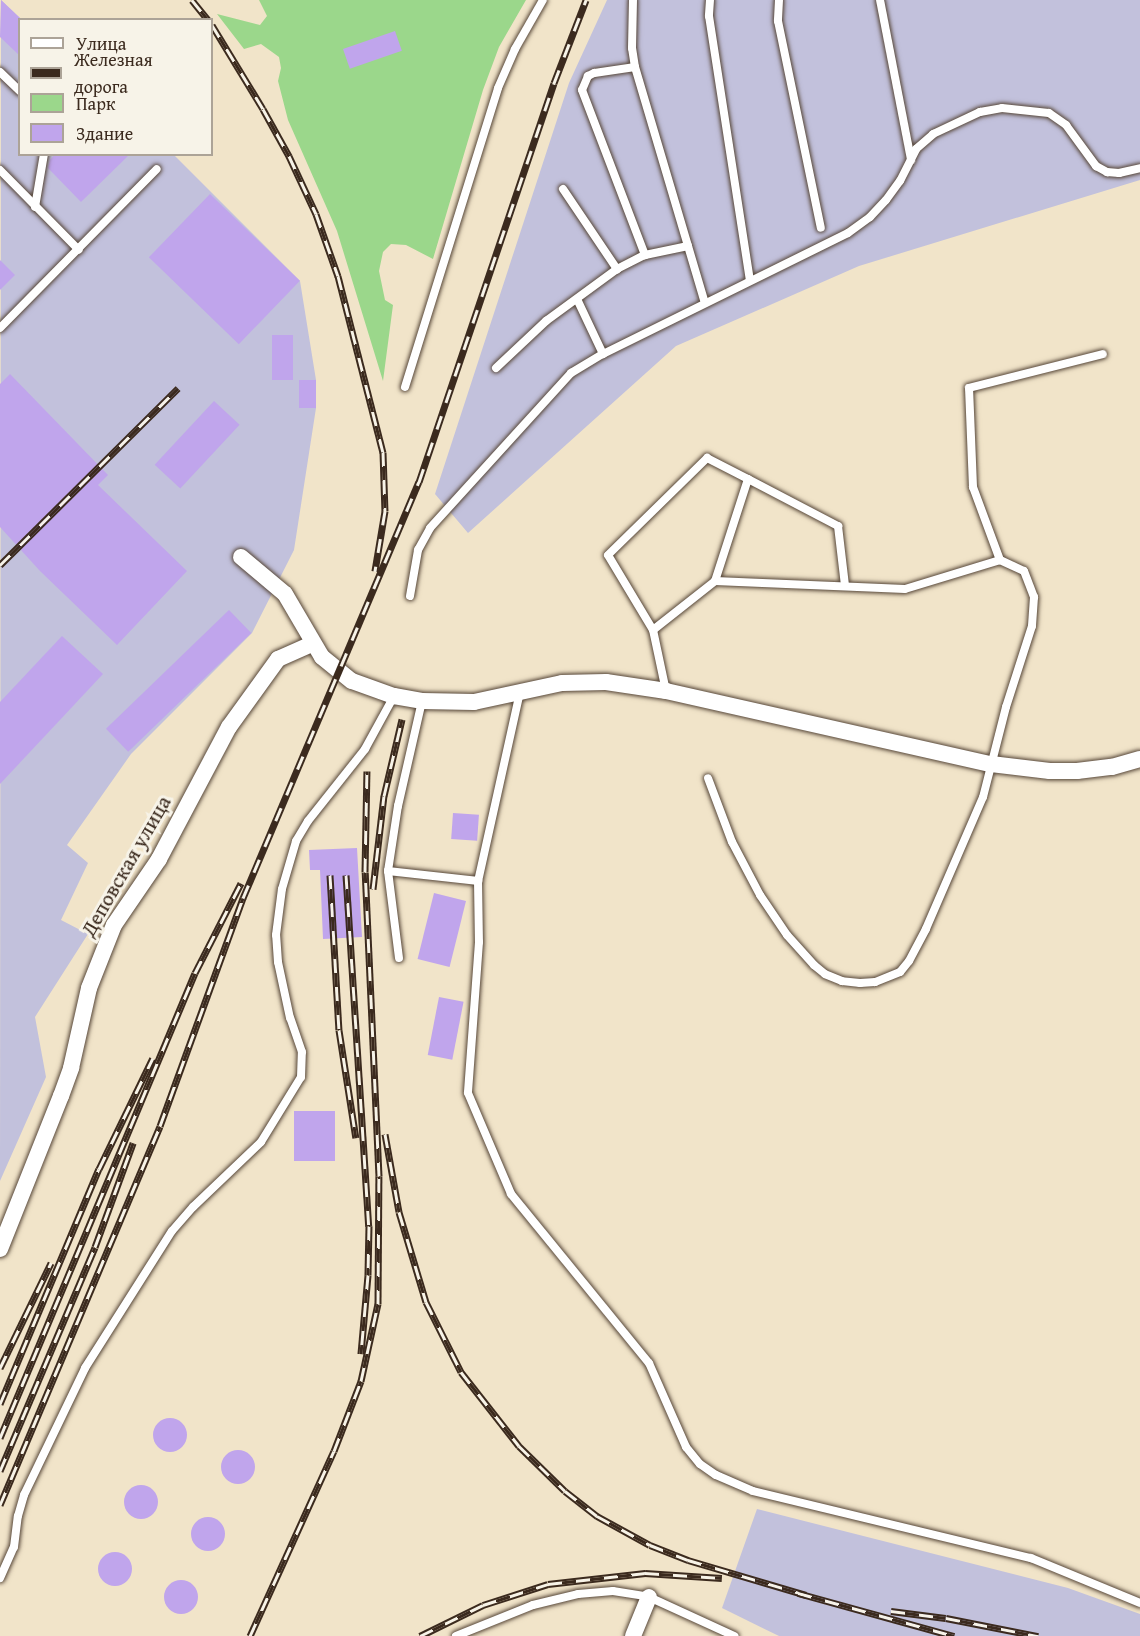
<!DOCTYPE html>
<meta charset="utf-8">
<style>
body{margin:0}
#map{position:relative;width:1140px;height:1636px;overflow:hidden;background:#f1e4c9;font-family:"Gentium Book Plus",serif}
div>[style]{position:absolute}
.industrial>*{inset:0;background:#c2c1dc}
.green>*{inset:0;background:#9bd78b}
.building>*{inset:0;background:#c0a5ec;transform-origin:0 0}
.round{border-radius:50%}
.roads{filter:drop-shadow(0 0 2px #564638) drop-shadow(0 0 2px #564638)}
.lane>*{height:8px;margin:-4px;padding:0 4px;transform-origin:4px;border-radius:4px;background:#fff}
.street>*{height:16px;margin:-8px;padding:0 8px;transform-origin:8px;border-radius:8px;background:#fff}
.rail>*{height:7px;margin-top:-3.5px;transform-origin:0;background:repeating-linear-gradient(90deg,#f7f3e8 0 14px,#3b2a1e 0 28px);box-sizing:border-box;border-block:2px solid #3b2a1e}
span{translate:-50% -50%;white-space:nowrap;text-align:center;line-height:1.15;-webkit-text-stroke:6px #f7f3e8;paint-order:stroke}
.street-label{font-size:21px;color:#3b2a1e}
.legend{position:absolute;left:18px;top:18px;width:195px;height:138px;box-sizing:border-box;background:#f7f3e8;border:2px solid #aca397;margin:0;padding:8px 10px;list-style:none;font-size:18px;color:#3b2a1e}
.legend li{display:flex;align-items:center;gap:12px;height:30px}
.legend b{width:30px;border:2px solid #aca397}
</style>
<div id="map">
<div class="industrial">
<i style="clip-path:polygon(1px 0,21px 19px,20px 154px,174px 155px,300px 281px,316px 380px,316px 408px,294px 550px,252px 633px,131px 754px,67px 845px,88px 863px,61px 920px,88px 934px,35px 1017px,46px 1077px,0 1181px)"></i>
<i style="clip-path:polygon(607px 0,1140px 0,1140px 180px,859px 266px,676px 346px,468px 533px,435px 494px,569px 83px)"></i>
<i style="clip-path:polygon(757px 1509px,1068px 1588px,1140px 1614px,1140px 1636px,779px 1636px,722px 1608px)"></i>
</div>
<div class="green">
<i style="clip-path:polygon(259px 0,526px 0,499px 47px,483px 90px,433px 259px,406px 245px,391px 244px,383px 252px,379px 271px,385px 300px,393px 305px,383px 381px,337px 231px,288px 120px,278px 81px,281px 68px,279px 57px,261px 44px,244px 49px,217px 14px,260px 25px,267px 16px)"></i>
</div>
<div class="building">
<i style="clip-path:polygon(1px 0,20px 18px,20px 56px,0 37px)"></i>
<i style="left:395px;top:31px;width:21px;height:55px;rotate:71deg"></i>
<i style="clip-path:polygon(55px 154px,130px 154px,81px 202px,48px 168px,50px 160px)"></i>
<i style="left:210px;top:194px;width:125px;height:88px;rotate:44deg"></i>
<i style="clip-path:polygon(0 260px,15px 275px,0 290px)"></i>
<i style="left:272px;top:335px;width:21px;height:45px"></i>
<i style="clip-path:polygon(10px 374px,108px 475px,98px 485px,187px 571px,117px 645px,40px 571px,0 527px,0 384px)"></i>
<i style="left:299px;top:380px;width:17px;height:28px"></i>
<i style="left:214px;top:401px;width:35px;height:87px;rotate:43deg"></i>
<i style="left:229px;top:610px;width:32px;height:171px;rotate:46deg"></i>
<i style="clip-path:polygon(62px 636px,103px 674px,0 784px,0 702px)"></i>
<i style="left:453px;top:813px;width:26px;height:26px;rotate:4deg"></i>
<i style="clip-path:polygon(357px 848px,362px 937px,323px 939px,320px 870px,310px 870px,309px 850px)"></i>
<i style="left:434px;top:893px;width:33px;height:68px;rotate:14deg"></i>
<i style="left:439px;top:997px;width:25px;height:59px;rotate:11deg"></i>
<i style="left:294px;top:1111px;width:41px;height:50px"></i>
<i class="round" style="left:153px;top:1418px;width:34px;height:34px"></i>
<i class="round" style="left:221px;top:1450px;width:34px;height:34px"></i>
<i class="round" style="left:124px;top:1485px;width:34px;height:34px"></i>
<i class="round" style="left:191px;top:1517px;width:34px;height:34px"></i>
<i class="round" style="left:98px;top:1552px;width:34px;height:34px"></i>
<i class="round" style="left:164px;top:1580px;width:34px;height:34px"></i>
</div>
<div class="roads">
<div class="lane">
<i style="left:633px;top:0;width:48px;rotate:91.2deg"></i>
<i style="left:632px;top:48px;width:19px;rotate:81deg"></i>
<i style="left:635px;top:67px;width:246px;rotate:73.5deg"></i>
<i style="left:710px;top:0;width:16px;rotate:94deg"></i>
<i style="left:709px;top:16px;width:267px;rotate:81.2deg"></i>
<i style="left:779px;top:0;width:21px;rotate:93deg"></i>
<i style="left:778px;top:21px;width:211px;rotate:78.3deg"></i>
<i style="left:880px;top:0;width:163px;rotate:79deg"></i>
<i style="left:635px;top:67px;width:41px;rotate:171.7deg"></i>
<i style="left:594px;top:73px;width:7px;rotate:153deg"></i>
<i style="left:588px;top:76px;width:15px;rotate:113deg"></i>
<i style="left:582px;top:90px;width:177px;rotate:69.1deg"></i>
<i style="left:0;top:72px;width:28px;rotate:44deg"></i>
<i style="left:0;top:170px;width:112px;rotate:45.4deg"></i>
<i style="left:563px;top:189px;width:97px;rotate:56deg"></i>
<i style="left:35px;top:207px;width:54px;rotate:-80.4deg"></i>
<i style="left:577px;top:299px;width:61px;rotate:64.7deg"></i>
<i style="left:0;top:328px;width:223px;rotate:-45.4deg"></i>
<i style="left:496px;top:368px;width:69px;rotate:-43.2deg"></i>
<i style="left:546px;top:321px;width:88px;rotate:-36.2deg"></i>
<i style="left:617px;top:269px;width:31px;rotate:-27deg"></i>
<i style="left:645px;top:255px;width:44px;rotate:-11.8deg"></i>
<i style="left:405px;top:387px;width:313px;rotate:-72.7deg"></i>
<i style="left:498px;top:88px;width:43px;rotate:-66.4deg"></i>
<i style="left:515px;top:49px;width:56px;rotate:-60.3deg"></i>
<i style="left:748px;top:479px;width:102px;rotate:27.6deg"></i>
<i style="left:838px;top:526px;width:60px;rotate:83.3deg"></i>
<i style="left:1000px;top:560px;width:78px;rotate:-110.3deg"></i>
<i style="left:973px;top:487px;width:99px;rotate:-92.3deg"></i>
<i style="left:969px;top:388px;width:138px;rotate:-14.2deg"></i>
<i style="left:410px;top:596px;width:47px;rotate:-80.1deg"></i>
<i style="left:418px;top:550px;width:25px;rotate:-61deg"></i>
<i style="left:430px;top:528px;width:210px;rotate:-47.7deg"></i>
<i style="left:571px;top:373px;width:37px;rotate:-31deg"></i>
<i style="left:603px;top:354px;width:273px;rotate:-26.3deg"></i>
<i style="left:848px;top:233px;width:27px;rotate:-36deg"></i>
<i style="left:870px;top:217px;width:23px;rotate:-47deg"></i>
<i style="left:886px;top:200px;width:24px;rotate:-54deg"></i>
<i style="left:900px;top:181px;width:36px;rotate:-63deg"></i>
<i style="left:916px;top:149px;width:23px;rotate:-41deg"></i>
<i style="left:933px;top:134px;width:52px;rotate:-25.1deg"></i>
<i style="left:980px;top:112px;width:22px;rotate:-10deg"></i>
<i style="left:1002px;top:108px;width:47px;rotate:6.1deg"></i>
<i style="left:1049px;top:113px;width:21px;rotate:35deg"></i>
<i style="left:1066px;top:125px;width:51px;rotate:53.8deg"></i>
<i style="left:1096px;top:166px;width:13px;rotate:29deg"></i>
<i style="left:1107px;top:172px;width:12px;rotate:5deg"></i>
<i style="left:1119px;top:173px;width:22px;rotate:-13deg"></i>
<i style="left:653px;top:630px;width:87px;rotate:-121deg"></i>
<i style="left:608px;top:555px;width:139px;rotate:-44.4deg"></i>
<i style="left:707px;top:458px;width:46px;rotate:27.1deg"></i>
<i style="left:748px;top:479px;width:107px;rotate:107.9deg"></i>
<i style="left:666px;top:691px;width:62px;rotate:-102deg"></i>
<i style="left:653px;top:630px;width:79px;rotate:-38.3deg"></i>
<i style="left:715px;top:581px;width:190px;rotate:2.4deg"></i>
<i style="left:905px;top:589px;width:99px;rotate:-17deg"></i>
<i style="left:1000px;top:560px;width:26px;rotate:25deg"></i>
<i style="left:1024px;top:571px;width:28px;rotate:69deg"></i>
<i style="left:1034px;top:597px;width:29px;rotate:94deg"></i>
<i style="left:1032px;top:626px;width:85px;rotate:107.8deg"></i>
<i style="left:1006px;top:707px;width:93px;rotate:104.3deg"></i>
<i style="left:983px;top:797px;width:144px;rotate:113.4deg"></i>
<i style="left:926px;top:929px;width:36px;rotate:118deg"></i>
<i style="left:909px;top:961px;width:14px;rotate:129deg"></i>
<i style="left:900px;top:972px;width:27px;rotate:158deg"></i>
<i style="left:875px;top:982px;width:15px;rotate:176deg"></i>
<i style="left:860px;top:983px;width:18px;rotate:-174deg"></i>
<i style="left:842px;top:981px;width:18px;rotate:-158deg"></i>
<i style="left:825px;top:974px;width:14px;rotate:-141deg"></i>
<i style="left:814px;top:965px;width:40px;rotate:-132deg"></i>
<i style="left:787px;top:935px;width:48px;rotate:-124deg"></i>
<i style="left:760px;top:895px;width:60px;rotate:-117.8deg"></i>
<i style="left:732px;top:842px;width:68px;rotate:-110.6deg"></i>
<i style="left:520px;top:692px;width:194px;rotate:102.5deg"></i>
<i style="left:478px;top:881px;width:61px;rotate:89.1deg"></i>
<i style="left:479px;top:942px;width:151px;rotate:94.2deg"></i>
<i style="left:468px;top:1093px;width:110px;rotate:66.9deg"></i>
<i style="left:511px;top:1194px;width:218px;rotate:50.8deg"></i>
<i style="left:649px;top:1363px;width:92px;rotate:66.2deg"></i>
<i style="left:686px;top:1447px;width:22px;rotate:51deg"></i>
<i style="left:700px;top:1464px;width:19px;rotate:35deg"></i>
<i style="left:716px;top:1475px;width:40px;rotate:23.4deg"></i>
<i style="left:753px;top:1491px;width:286px;rotate:13.6deg"></i>
<i style="left:1031px;top:1558px;width:118px;rotate:22.4deg"></i>
<i style="left:388px;top:871px;width:91px;rotate:6.3deg"></i>
<i style="left:399px;top:958px;width:88px;rotate:-97.2deg"></i>
<i style="left:388px;top:871px;width:66px;rotate:-81.3deg"></i>
<i style="left:398px;top:806px;width:108px;rotate:-77.1deg"></i>
<i style="left:0;top:1578px;width:34px;rotate:-66deg"></i>
<i style="left:14px;top:1547px;width:31px;rotate:-83deg"></i>
<i style="left:18px;top:1516px;width:22px;rotate:-74deg"></i>
<i style="left:24px;top:1495px;width:141px;rotate:-64.3deg"></i>
<i style="left:85px;top:1368px;width:162px;rotate:-57.6deg"></i>
<i style="left:172px;top:1231px;width:32px;rotate:-49deg"></i>
<i style="left:193px;top:1207px;width:94px;rotate:-43.7deg"></i>
<i style="left:261px;top:1142px;width:76px;rotate:-58.4deg"></i>
<i style="left:301px;top:1077px;width:25px;rotate:-88deg"></i>
<i style="left:302px;top:1052px;width:36px;rotate:-109deg"></i>
<i style="left:290px;top:1018px;width:57px;rotate:-102.1deg"></i>
<i style="left:278px;top:962px;width:27px;rotate:-94deg"></i>
<i style="left:276px;top:935px;width:46px;rotate:-82.6deg"></i>
<i style="left:282px;top:889px;width:50px;rotate:-73.7deg"></i>
<i style="left:296px;top:841px;width:23px;rotate:-59deg"></i>
<i style="left:308px;top:821px;width:92px;rotate:-51.6deg"></i>
<i style="left:365px;top:749px;width:60px;rotate:-61.3deg"></i>
<i style="left:456px;top:1636px;width:83px;rotate:-21.9deg"></i>
<i style="left:533px;top:1605px;width:46px;rotate:-13.7deg"></i>
<i style="left:578px;top:1594px;width:35px;rotate:-5deg"></i>
<i style="left:613px;top:1591px;width:36px;rotate:9deg"></i>
<i style="left:649px;top:1597px;width:94px;rotate:24.6deg"></i>
</div>
<div class="street">
<i style="left:241px;top:557px;width:57px;rotate:40.1deg"></i>
<i style="left:285px;top:594px;width:73px;rotate:59.6deg"></i>
<i style="left:322px;top:657px;width:38px;rotate:39deg"></i>
<i style="left:352px;top:681px;width:45px;rotate:19.7deg"></i>
<i style="left:394px;top:696px;width:28px;rotate:10deg"></i>
<i style="left:422px;top:701px;width:52px;rotate:1.1deg"></i>
<i style="left:474px;top:702px;width:90px;rotate:-12.2deg"></i>
<i style="left:562px;top:683px;width:44px;rotate:-1.3deg"></i>
<i style="left:606px;top:682px;width:61px;rotate:8.5deg"></i>
<i style="left:666px;top:691px;width:333px;rotate:12.7deg"></i>
<i style="left:991px;top:764px;width:59px;rotate:6.8deg"></i>
<i style="left:1050px;top:771px;width:27px"></i>
<i style="left:1077px;top:771px;width:35px;rotate:-7deg"></i>
<i style="left:1112px;top:767px;width:29px;rotate:-16deg"></i>
<i style="left:0;top:1249px;width:165px;rotate:-68.3deg"></i>
<i style="left:61px;top:1096px;width:30px;rotate:-70deg"></i>
<i style="left:71px;top:1068px;width:82px;rotate:-77.3deg"></i>
<i style="left:89px;top:988px;width:68px;rotate:-68.4deg"></i>
<i style="left:114px;top:925px;width:80px;rotate:-55.7deg"></i>
<i style="left:159px;top:859px;width:149px;rotate:-62.1deg"></i>
<i style="left:229px;top:727px;width:84px;rotate:-54.2deg"></i>
<i style="left:278px;top:659px;width:37px;rotate:-24deg"></i>
<i style="left:633px;top:1636px;width:42px;rotate:-67.7deg"></i>
</div>
</div>
<div class="rail">
<i style="left:192px;top:0;width:26px;rotate:51deg"></i>
<i style="left:212px;top:25px;width:98px;rotate:58.7deg"></i>
<i style="left:263px;top:109px;width:54px;rotate:61deg"></i>
<i style="left:289px;top:156px;width:64px;rotate:65deg"></i>
<i style="left:316px;top:214px;width:66px;rotate:70.5deg"></i>
<i style="left:338px;top:276px;width:182px;rotate:75.7deg"></i>
<i style="left:383px;top:452px;width:59px;rotate:88.1deg"></i>
<i style="left:385px;top:511px;width:61px;rotate:99.5deg"></i>
<i style="left:0;top:565px;width:251px;rotate:-44.8deg"></i>
<i style="left:330px;top:875px;width:155px;rotate:86.7deg"></i>
<i style="left:339px;top:1030px;width:109px;rotate:81.1deg"></i>
<i style="left:346px;top:875px;width:352px;rotate:86.3deg"></i>
<i style="left:369px;top:1226px;width:49px;rotate:91.2deg"></i>
<i style="left:368px;top:1275px;width:79px;rotate:95.1deg"></i>
<i style="left:373px;top:889px;width:94px;rotate:-83.3deg"></i>
<i style="left:384px;top:796px;width:79px;rotate:-76.8deg"></i>
<i style="left:385px;top:1134px;width:79px;rotate:79.8deg"></i>
<i style="left:399px;top:1212px;width:94px;rotate:73.3deg"></i>
<i style="left:426px;top:1302px;width:78px;rotate:63.4deg"></i>
<i style="left:461px;top:1372px;width:94px;rotate:51.9deg"></i>
<i style="left:519px;top:1446px;width:64px;rotate:44.4deg"></i>
<i style="left:565px;top:1491px;width:41px;rotate:38deg"></i>
<i style="left:597px;top:1516px;width:60px;rotate:28.7deg"></i>
<i style="left:650px;top:1545px;width:41px;rotate:21.5deg"></i>
<i style="left:688px;top:1560px;width:123px;rotate:16.5deg"></i>
<i style="left:0;top:1368px;width:117px;rotate:-64.1deg"></i>
<i style="left:0;top:1404px;width:255px;rotate:-67.2deg"></i>
<i style="left:99px;top:1169px;width:123px;rotate:-64.1deg"></i>
<i style="left:0;top:1438px;width:504px;rotate:-67.25deg"></i>
<i style="left:195px;top:973px;width:101px;rotate:-62.9deg"></i>
<i style="left:0;top:1471px;width:243px;rotate:-67deg"></i>
<i style="left:95px;top:1247px;width:111px;rotate:-69.9deg"></i>
<i style="left:0;top:1505px;width:411px;rotate:-67.1deg"></i>
<i style="left:160px;top:1126px;width:243px;rotate:-70deg"></i>
<i style="left:243px;top:898px;width:452px;rotate:-67.1deg"></i>
<i style="left:419px;top:482px;width:421px;rotate:-71.3deg"></i>
<i style="left:554px;top:83px;width:89px;rotate:-68.9deg"></i>
<i style="left:798px;top:1593px;width:162px;rotate:15.4deg"></i>
<i style="left:891px;top:1611px;width:55px;rotate:7.3deg"></i>
<i style="left:946px;top:1618px;width:94px;rotate:11.1deg"></i>
<i style="left:250px;top:1636px;width:203px;rotate:-65.6deg"></i>
<i style="left:334px;top:1451px;width:75px;rotate:-68.9deg"></i>
<i style="left:361px;top:1381px;width:79px;rotate:-77.6deg"></i>
<i style="left:378px;top:1304px;width:128px;rotate:-89.6deg"></i>
<i style="left:379px;top:1176px;width:304px;rotate:-92.6deg"></i>
<i style="left:365px;top:872px;width:101px;rotate:-88.9deg"></i>
<i style="left:420px;top:1636px;width:70px;rotate:-26.2deg"></i>
<i style="left:483px;top:1605px;width:68px;rotate:-17.9deg"></i>
<i style="left:548px;top:1584px;width:98px;rotate:-6.5deg"></i>
<i style="left:645px;top:1573px;width:77px;rotate:3.7deg"></i>
</div>
<div class="street-label">
<span style="left:126px;top:866px;rotate:-60deg">Деповская улица</span>
</div>
<ul class="legend">
<li><b style="height:8px;background:#fff"></b>Улица</li>
<li><b style="height:8px;background:#3b2a1e"></b>Железная дорога</li>
<li><b style="height:16px;background:#9bd78b"></b>Парк</li>
<li><b style="height:16px;background:#c0a5ec"></b>Здание</li>
</ul>
</div>
